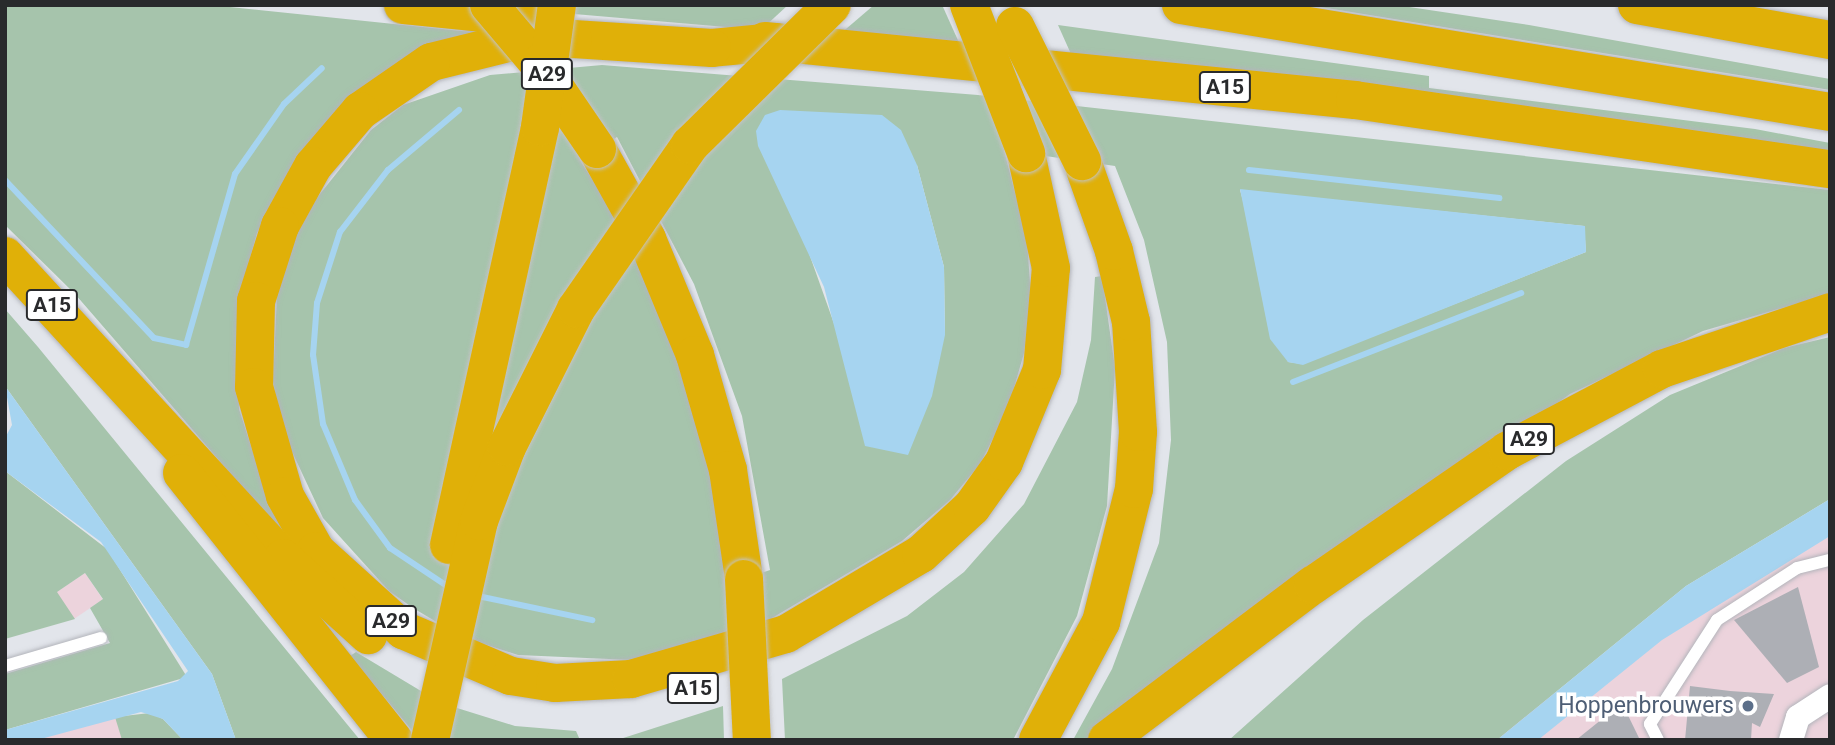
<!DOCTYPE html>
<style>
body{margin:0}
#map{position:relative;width:1835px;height:745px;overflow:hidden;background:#e2e5eb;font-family:Roboto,sans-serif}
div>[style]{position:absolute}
.industrial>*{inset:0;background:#ecd3dc;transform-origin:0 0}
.green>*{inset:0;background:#a6c4ac}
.water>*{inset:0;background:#a6d4f0}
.stream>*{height:6px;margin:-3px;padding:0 3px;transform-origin:3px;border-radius:3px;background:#a6d4f0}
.building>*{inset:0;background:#adafb5}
.roads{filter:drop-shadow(0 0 2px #b3b5bb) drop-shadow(0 0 2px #b3b5bb)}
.lane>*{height:12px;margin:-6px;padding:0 6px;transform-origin:6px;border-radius:6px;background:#fff}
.street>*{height:24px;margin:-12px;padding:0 12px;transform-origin:12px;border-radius:12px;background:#fff}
.highway>*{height:38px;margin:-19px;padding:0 19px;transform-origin:19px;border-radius:19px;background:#e0b008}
.bridges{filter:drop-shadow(0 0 2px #c3c3c4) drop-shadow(0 0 2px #c3c3c4)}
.highway-bridge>*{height:38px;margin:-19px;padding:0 19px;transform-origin:19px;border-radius:19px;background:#e0b008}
.dots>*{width:19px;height:19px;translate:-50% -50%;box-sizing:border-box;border:4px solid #fff;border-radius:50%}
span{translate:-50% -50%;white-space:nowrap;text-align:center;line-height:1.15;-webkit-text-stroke:7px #fff;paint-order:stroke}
.shield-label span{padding:2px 5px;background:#fff;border:2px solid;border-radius:5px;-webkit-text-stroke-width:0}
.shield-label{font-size:21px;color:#292a2c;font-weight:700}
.service-label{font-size:23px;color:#4e5e75}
.right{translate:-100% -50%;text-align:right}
.frame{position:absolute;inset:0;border:7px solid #292a2c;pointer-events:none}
</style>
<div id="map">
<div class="industrial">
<i style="clip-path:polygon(1830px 537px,1830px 740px,1480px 740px,1771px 558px)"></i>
<i style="left:85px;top:573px;width:32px;height:35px;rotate:56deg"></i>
<i style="clip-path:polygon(118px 698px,133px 740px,5px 740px)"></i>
</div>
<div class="green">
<i style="clip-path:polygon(5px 5px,211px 5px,500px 35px,433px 51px,274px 200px,257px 233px,237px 305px,239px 409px,268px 499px,314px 570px,75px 294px,5px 225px)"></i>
<i style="clip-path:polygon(575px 5px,788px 5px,761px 30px,574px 14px)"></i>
<i style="clip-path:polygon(874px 5px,943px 7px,961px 47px,839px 35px)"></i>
<i style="clip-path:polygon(1308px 5px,1396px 5px,1529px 25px,1830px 79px,1830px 90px)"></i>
<i style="clip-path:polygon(1058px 25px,1429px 76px,1429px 88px,1755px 129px,1830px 143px,1830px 154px,1075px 63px)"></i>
<i style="clip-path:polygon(evenodd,602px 65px,978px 95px,1830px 190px,1830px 294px,1703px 331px,1570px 394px,1087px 740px,1073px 740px,1112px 669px,1159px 543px,1171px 440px,1167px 342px,1144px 240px,1115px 166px,1004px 150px,1027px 240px,1031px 297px,1024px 353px,1008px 409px,980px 464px,950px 500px,902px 541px,762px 624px,632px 660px,518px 655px,460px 636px,413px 608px,389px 591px,323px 518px,281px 428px,273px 381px,277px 295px,291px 245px,316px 199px,371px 130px,403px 105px,490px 75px,602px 65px,617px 137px,694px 284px,742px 416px,770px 570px,744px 579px,671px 337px,622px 227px,580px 160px,617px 137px,602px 65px,917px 165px,944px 267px,945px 335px,842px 346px,800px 228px,917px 165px,602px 65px,1240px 190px,1584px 226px,1586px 252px,1303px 364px,1288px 362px,1240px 190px)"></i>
<i style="clip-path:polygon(1102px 276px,1115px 368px,1107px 506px,1077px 616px,1013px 740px,785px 740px,782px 679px,907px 616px,964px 572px,1024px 504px,1077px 402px,1091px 340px,1095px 277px)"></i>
<i style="clip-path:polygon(5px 309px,38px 347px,360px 740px,236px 740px,212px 674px,5px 386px)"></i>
<i style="clip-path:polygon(1830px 337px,1830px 499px,1686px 586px,1497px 740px,1229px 740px,1363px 620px,1566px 461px,1670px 395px,1784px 348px)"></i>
<i style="clip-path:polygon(5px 471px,107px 549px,187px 677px,5px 730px,5px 674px,110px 643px,90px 608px,103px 599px,85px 573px,57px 592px,75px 619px,5px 639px)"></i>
<i style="clip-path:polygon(356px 652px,441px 703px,515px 726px,576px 731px,580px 740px,420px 740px,350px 656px)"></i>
<i style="clip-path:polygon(723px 706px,724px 740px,617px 740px)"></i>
<i style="clip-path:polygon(150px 713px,163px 719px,183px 740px,122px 740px,115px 717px)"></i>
</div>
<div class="water">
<i style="clip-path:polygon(780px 110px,882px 115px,901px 130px,917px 165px,944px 267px,945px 335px,932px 396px,908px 455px,865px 446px,824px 287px,758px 146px,756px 131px,765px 115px)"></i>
<i style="clip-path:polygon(1240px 189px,1585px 226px,1586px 252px,1303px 365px,1288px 362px,1270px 339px)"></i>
<i style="clip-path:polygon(5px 386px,212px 674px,236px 740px,183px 740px,163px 719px,141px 712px,37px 740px,5px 740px,5px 730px,178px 681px,188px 671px,101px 542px,5px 471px,5px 438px,12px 425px)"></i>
<i style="clip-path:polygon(1830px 499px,1830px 536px,1662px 640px,1538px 740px,1497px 740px,1686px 586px)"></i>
</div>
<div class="stream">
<i style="left:1249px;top:170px;width:252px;rotate:6.4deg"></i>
<i style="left:5px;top:180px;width:217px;rotate:46.7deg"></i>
<i style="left:154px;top:338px;width:33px;rotate:12deg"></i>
<i style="left:186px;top:345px;width:178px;rotate:-74deg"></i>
<i style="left:235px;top:174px;width:85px;rotate:-55deg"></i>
<i style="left:284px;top:104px;width:52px;rotate:-43.5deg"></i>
<i style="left:1293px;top:382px;width:245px;rotate:-21.3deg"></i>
<i style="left:450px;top:588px;width:72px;rotate:-146.3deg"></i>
<i style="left:390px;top:548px;width:59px;rotate:-126.1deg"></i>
<i style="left:355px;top:500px;width:82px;rotate:-112.8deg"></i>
<i style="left:323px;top:424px;width:70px;rotate:-98.2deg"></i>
<i style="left:313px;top:355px;width:52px;rotate:-85.6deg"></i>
<i style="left:317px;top:303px;width:75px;rotate:-72.1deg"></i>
<i style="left:340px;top:232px;width:78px;rotate:-52.3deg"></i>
<i style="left:388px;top:170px;width:93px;rotate:-40.2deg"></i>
<i style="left:473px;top:595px;width:122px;rotate:11.9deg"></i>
</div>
<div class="building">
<i style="clip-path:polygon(1798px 587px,1819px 667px,1787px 683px,1734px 620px)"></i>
<i style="clip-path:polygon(1690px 686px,1730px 691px,1774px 694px,1760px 727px,1752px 723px,1751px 740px,1685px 740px)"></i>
<i style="clip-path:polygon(1622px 703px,1640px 740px,1576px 740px)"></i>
</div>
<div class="roads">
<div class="lane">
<i style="left:5px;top:666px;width:100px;rotate:-16.3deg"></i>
<i style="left:1658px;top:740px;width:18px;rotate:-117deg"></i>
<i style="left:1650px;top:724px;width:124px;rotate:-57.2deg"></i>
<i style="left:1717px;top:620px;width:95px;rotate:-33deg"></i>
<i style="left:1797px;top:568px;width:34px;rotate:-14deg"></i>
</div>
<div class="street">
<i style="left:1791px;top:740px;width:24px;rotate:-73deg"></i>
<i style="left:1798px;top:717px;width:38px;rotate:-33deg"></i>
</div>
<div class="highway">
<i style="left:403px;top:5px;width:122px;rotate:5.7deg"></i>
<i style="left:1181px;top:5px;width:658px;rotate:9.36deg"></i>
<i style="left:1637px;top:5px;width:196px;rotate:10.3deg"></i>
<i style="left:765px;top:41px;width:593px;rotate:5.71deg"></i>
<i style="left:1355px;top:100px;width:480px;rotate:8.3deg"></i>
<i style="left:775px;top:42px;width:63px;rotate:174.6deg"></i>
<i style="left:712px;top:48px;width:139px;rotate:-176.3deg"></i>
<i style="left:573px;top:39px;width:65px;rotate:176.5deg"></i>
<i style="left:508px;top:43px;width:79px;rotate:166.1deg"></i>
<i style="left:431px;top:62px;width:86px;rotate:145.4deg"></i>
<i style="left:360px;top:111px;width:72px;rotate:130.5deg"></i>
<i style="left:313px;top:166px;width:68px;rotate:118.8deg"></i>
<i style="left:280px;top:226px;width:79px;rotate:107.7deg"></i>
<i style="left:256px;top:301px;width:86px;rotate:91.3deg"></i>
<i style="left:254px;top:387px;width:113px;rotate:74.1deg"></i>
<i style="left:285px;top:496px;width:63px;rotate:60.6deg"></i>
<i style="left:316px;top:551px;width:118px;rotate:42.2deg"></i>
<i style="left:403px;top:630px;width:117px;rotate:23.1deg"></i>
<i style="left:511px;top:676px;width:45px;rotate:9deg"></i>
<i style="left:555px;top:683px;width:76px;rotate:-3deg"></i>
<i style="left:631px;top:679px;width:161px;rotate:-16.2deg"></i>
<i style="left:786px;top:634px;width:157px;rotate:-30.7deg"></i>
<i style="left:921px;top:554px;width:69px;rotate:-42.7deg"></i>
<i style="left:972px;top:507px;width:55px;rotate:-54.6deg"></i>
<i style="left:1004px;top:462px;width:100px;rotate:-67.6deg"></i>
<i style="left:1042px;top:370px;width:102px;rotate:-85deg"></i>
<i style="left:1051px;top:268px;width:118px;rotate:-102.3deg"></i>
<i style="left:597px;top:149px;width:103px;rotate:60.9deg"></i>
<i style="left:647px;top:239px;width:126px;rotate:67.5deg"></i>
<i style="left:695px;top:355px;width:120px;rotate:74deg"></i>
<i style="left:728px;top:470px;width:110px;rotate:81.6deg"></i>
<i style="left:5px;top:256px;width:410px;rotate:47.4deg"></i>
<i style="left:283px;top:558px;width:115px;rotate:42.2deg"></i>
<i style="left:182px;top:473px;width:341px;rotate:51.6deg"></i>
<i style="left:1038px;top:740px;width:134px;rotate:-61.9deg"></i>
<i style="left:1101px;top:622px;width:137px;rotate:-76.1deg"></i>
<i style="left:1134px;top:489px;width:57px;rotate:-86deg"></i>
<i style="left:1138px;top:432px;width:110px;rotate:-93.6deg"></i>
<i style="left:1131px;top:322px;width:73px;rotate:-103.5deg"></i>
<i style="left:1114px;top:251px;width:96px;rotate:-109.6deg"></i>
<i style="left:1107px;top:740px;width:258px;rotate:-37deg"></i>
<i style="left:1313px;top:585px;width:236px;rotate:-34.6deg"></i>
<i style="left:1507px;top:451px;width:175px;rotate:-27.9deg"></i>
<i style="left:1662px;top:369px;width:177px;rotate:-18.7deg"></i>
</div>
</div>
<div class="bridges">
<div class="highway-bridge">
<i style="left:489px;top:5px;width:77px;rotate:49.7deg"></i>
<i style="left:539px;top:64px;width:103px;rotate:55.7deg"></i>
<i style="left:969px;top:5px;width:159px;rotate:68.9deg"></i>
<i style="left:1015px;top:26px;width:151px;rotate:63.6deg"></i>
<i style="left:449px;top:545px;width:428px;rotate:-77.7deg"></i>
<i style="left:540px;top:127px;width:123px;rotate:-82.1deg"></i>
<i style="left:744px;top:579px;width:161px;rotate:87.2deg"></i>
<i style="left:430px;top:740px;width:224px;rotate:-77.4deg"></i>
<i style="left:479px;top:521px;width:79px;rotate:-69.3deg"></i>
<i style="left:507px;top:447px;width:154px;rotate:-63.4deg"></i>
<i style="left:576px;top:309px;width:200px;rotate:-55.2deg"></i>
<i style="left:690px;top:145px;width:199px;rotate:-44.6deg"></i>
</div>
</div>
<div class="dots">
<i style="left:1748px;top:706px;background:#5c6f8a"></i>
</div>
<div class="shield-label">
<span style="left:547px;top:74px">A29</span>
<span style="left:1225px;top:87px">A15</span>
<span style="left:52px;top:305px">A15</span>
<span style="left:1529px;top:439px">A29</span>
<span style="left:391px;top:621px">A29</span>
<span style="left:693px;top:688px">A15</span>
</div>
<div class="service-label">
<span class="right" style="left:1734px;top:706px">Hoppenbrouwers</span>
</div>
<div class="frame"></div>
</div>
